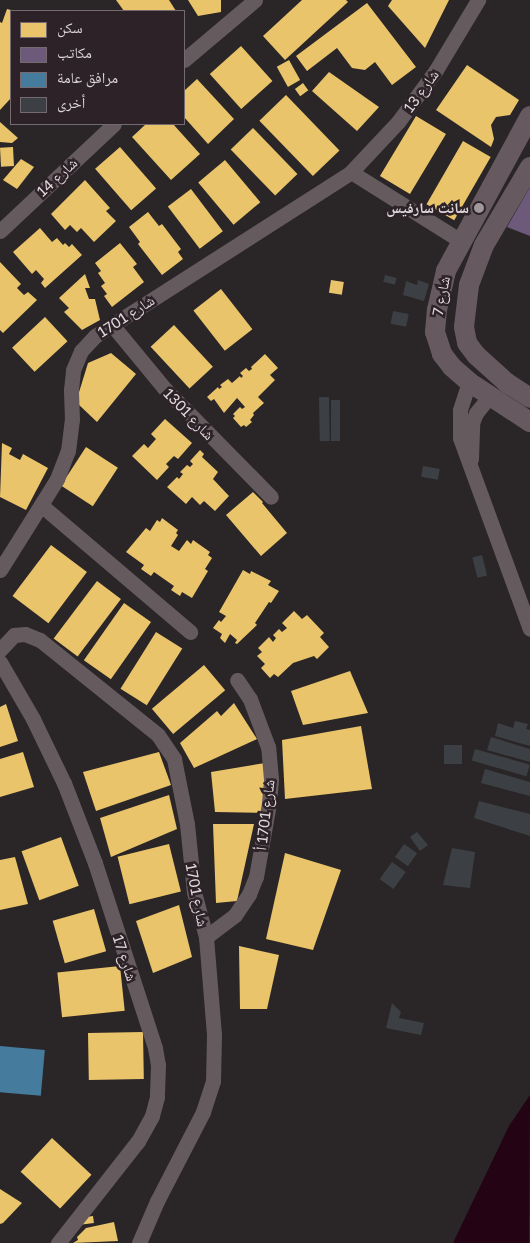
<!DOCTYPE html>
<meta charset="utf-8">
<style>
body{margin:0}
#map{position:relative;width:530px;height:1243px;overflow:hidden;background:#2a2527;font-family:"Golos Text","Noto Naskh Arabic",sans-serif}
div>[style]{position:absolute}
.water>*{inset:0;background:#230314}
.homes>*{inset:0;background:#e9c46a;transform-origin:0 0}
.offices>*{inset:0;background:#6d597a}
.public>*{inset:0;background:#457b9d;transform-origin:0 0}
.building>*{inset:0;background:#3c4044;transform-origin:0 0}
.minor>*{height:15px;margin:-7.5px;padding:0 7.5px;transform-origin:7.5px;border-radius:7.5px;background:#655a5e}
.major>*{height:20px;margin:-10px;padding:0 10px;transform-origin:10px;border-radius:10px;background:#665a60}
.dots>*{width:14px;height:14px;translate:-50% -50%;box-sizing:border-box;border:2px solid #2d2227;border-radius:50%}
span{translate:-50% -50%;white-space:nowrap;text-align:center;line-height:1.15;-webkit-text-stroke:5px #2d2227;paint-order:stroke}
.street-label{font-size:15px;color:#ded7da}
.poi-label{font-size:15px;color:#ded7da;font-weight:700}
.right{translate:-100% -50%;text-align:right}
.legend{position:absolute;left:10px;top:10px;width:175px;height:115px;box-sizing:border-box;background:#2d2227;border:1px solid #746a6f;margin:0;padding:6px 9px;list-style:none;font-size:15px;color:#ded7da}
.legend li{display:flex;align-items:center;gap:10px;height:25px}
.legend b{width:25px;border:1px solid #746a6f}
</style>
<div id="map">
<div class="water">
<i style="clip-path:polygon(530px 1095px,529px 1243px,453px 1243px,509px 1126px)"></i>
</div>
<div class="homes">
<i style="clip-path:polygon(116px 0,169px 0,176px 11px,124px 11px)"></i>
<i style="clip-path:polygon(188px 0,221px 0,221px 12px,198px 16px)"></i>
<i style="clip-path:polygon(302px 0,346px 0,348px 2px,285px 60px,263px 36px)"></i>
<i style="clip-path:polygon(392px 0,449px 0,425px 48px,388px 6px)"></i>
<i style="clip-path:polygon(367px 3px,416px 67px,392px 85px,375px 62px,365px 70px,352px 68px,337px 48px,307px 71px,296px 56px)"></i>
<i style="clip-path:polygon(7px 9px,11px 10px,11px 98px,0 110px,0 22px,2px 23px)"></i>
<i style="left:241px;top:46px;width:47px;height:42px;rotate:48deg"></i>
<i style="left:289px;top:60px;width:23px;height:14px;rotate:61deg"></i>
<i style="clip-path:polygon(467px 65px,519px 100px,510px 115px,496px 117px,491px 125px,494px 139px,491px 147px,436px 110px)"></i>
<i style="clip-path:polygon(329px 72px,379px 107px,357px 131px,312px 91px)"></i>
<i style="clip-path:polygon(197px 79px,234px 119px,208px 144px,184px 117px,184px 91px)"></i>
<i style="left:303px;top:83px;width:9px;height:10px;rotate:54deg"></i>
<i style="left:286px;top:95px;width:77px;height:37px;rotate:46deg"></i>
<i style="left:416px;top:116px;width:35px;height:70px;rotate:31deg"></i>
<i style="clip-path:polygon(0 122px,18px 138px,12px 143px,0 142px)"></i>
<i style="clip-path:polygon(146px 124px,173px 124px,200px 154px,171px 180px,132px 137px)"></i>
<i style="left:253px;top:128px;width:64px;height:31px;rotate:46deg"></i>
<i style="left:463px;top:141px;width:32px;height:73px;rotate:30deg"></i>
<i style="left:13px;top:147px;width:19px;height:13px;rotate:87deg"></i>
<i style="left:120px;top:147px;width:55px;height:33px;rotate:49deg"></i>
<i style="clip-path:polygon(21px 159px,34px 167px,17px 189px,3px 180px)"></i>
<i style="left:225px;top:160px;width:55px;height:35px;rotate:50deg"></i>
<i style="clip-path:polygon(85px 180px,110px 208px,106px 211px,116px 221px,94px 242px,81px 228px,77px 232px,70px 225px,65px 230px,51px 214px)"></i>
<i style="left:191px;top:189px;width:53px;height:29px;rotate:53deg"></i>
<i style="clip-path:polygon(148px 212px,159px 226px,162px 224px,181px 249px,178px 252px,183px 259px,162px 275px,138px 244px,140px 242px,129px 227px)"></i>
<i style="clip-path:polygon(40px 228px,52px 242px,57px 238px,63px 245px,65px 243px,69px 247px,72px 244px,82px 255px,45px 288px,41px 283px,44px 279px,36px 270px,32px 274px,13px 252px)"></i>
<i style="clip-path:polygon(120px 243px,137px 264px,133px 267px,144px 282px,112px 307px,104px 296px,107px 294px,101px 286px,105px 283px,98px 273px,101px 271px,95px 263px)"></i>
<i style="clip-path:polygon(0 262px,21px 284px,17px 288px,24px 295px,28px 292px,37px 300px,3px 333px,0 330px)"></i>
<i style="clip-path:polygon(85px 274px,90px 288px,85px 288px,89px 299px,95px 299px,100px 320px,82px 330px,64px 312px,69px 308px,59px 298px)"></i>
<i style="left:331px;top:280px;width:13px;height:13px;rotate:9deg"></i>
<i style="left:221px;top:289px;width:51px;height:35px;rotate:52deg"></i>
<i style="left:45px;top:317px;width:33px;height:45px;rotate:47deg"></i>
<i style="left:174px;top:325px;width:57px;height:32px;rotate:47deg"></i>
<i style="clip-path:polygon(111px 353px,136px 374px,97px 422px,76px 402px,88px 363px)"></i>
<i style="clip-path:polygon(265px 354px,278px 368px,270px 375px,275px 380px,258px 397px,264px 403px,253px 413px,254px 415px,250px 420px,252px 422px,246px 427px,244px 425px,241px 427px,233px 418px,235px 416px,233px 414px,240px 407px,242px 409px,245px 407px,237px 398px,224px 413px,214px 399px,211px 401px,207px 397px,218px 387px,219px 389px,222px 387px,220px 385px,228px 379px,232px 383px,240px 376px,241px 378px,243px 376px,240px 373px,246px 368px,249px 371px,252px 369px,251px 367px)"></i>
<i style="clip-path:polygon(165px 419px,192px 443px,178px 459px,174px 456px,166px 464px,169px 467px,157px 480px,132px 456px,144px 444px,148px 448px,156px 439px,151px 434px)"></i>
<i style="clip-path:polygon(2px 443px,12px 448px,9px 454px,20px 460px,23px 454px,48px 468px,26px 510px,0 497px)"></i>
<i style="left:86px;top:447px;width:38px;height:46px;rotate:33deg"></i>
<i style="clip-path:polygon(200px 450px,204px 454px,202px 457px,218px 472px,213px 479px,229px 496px,215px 511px,204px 501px,200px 505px,192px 497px,186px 504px,167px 487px,177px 477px,179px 479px,183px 474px,180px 472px,187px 465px,190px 467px,193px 464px,190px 461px)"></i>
<i style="clip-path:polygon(253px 492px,263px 502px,262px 503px,287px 533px,261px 556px,226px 515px)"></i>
<i style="clip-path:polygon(162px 518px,178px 530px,176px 533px,178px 535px,171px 546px,179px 551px,187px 540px,191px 544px,193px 540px,210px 552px,208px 555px,212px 558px,205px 569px,208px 571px,192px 598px,182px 592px,180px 596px,171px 590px,174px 586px,154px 572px,151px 576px,141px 569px,144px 565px,126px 552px,146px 528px,150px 531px,157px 520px,160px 522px)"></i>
<i style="left:51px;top:545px;width:45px;height:64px;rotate:37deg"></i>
<i style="clip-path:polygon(243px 570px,250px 574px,251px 571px,271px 581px,268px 585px,279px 591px,271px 603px,269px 602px,255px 623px,257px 625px,237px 644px,235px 643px,237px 640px,230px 634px,225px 643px,220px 638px,222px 634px,213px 628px,219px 620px,221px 622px,226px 616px,219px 612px)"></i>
<i style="left:97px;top:581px;width:30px;height:72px;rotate:37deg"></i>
<i style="left:124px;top:603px;width:33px;height:70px;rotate:35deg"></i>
<i style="clip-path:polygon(294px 611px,302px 619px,307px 615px,324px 633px,320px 637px,329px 647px,317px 659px,314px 656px,293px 663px,278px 677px,274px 674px,270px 678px,261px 668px,265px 664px,257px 656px,262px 652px,258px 648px,269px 637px,273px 642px,276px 638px,273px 635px,279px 629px,282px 632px,287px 628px,282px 623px)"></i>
<i style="left:156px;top:632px;width:31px;height:67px;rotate:32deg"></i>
<i style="left:204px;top:665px;width:33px;height:68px;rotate:50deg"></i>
<i style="clip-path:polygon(350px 671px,368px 713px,303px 725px,291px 691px)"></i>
<i style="clip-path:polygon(234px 703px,257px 739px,194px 768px,180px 743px,217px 711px,221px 716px)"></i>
<i style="clip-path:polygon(6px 704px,18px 741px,0 747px,0 707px)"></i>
<i style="clip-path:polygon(361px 726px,372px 789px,285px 799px,282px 740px)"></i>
<i style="clip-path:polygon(23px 752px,34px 787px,0 797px,0 759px)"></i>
<i style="clip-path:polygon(159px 752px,171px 785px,96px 811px,83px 772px)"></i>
<i style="clip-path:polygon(265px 763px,263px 813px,215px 812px,211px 772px)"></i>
<i style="clip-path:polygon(169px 795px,177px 829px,111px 857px,100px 818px)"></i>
<i style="clip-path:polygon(213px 824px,254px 824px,237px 901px,216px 903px)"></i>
<i style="left:61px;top:837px;width:52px;height:42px;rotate:70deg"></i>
<i style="left:169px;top:844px;width:49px;height:53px;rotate:76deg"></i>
<i style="clip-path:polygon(285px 853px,341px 870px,313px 950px,266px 939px)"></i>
<i style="clip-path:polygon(15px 857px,28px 904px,0 910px,0 860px)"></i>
<i style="clip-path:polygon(179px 905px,192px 957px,153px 973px,136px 921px)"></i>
<i style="left:94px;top:909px;width:44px;height:43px;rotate:74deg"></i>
<i style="clip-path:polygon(239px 946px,279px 955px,267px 1009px,240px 1009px)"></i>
<i style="left:120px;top:966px;width:45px;height:63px;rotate:84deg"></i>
<i style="left:143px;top:1032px;width:47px;height:55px;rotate:89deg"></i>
<i style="left:52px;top:1138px;width:54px;height:46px;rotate:43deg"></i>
<i style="clip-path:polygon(0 1189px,22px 1203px,3px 1223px,0 1224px)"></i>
<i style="left:93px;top:1216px;width:7px;height:12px;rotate:82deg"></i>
<i style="clip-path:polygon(114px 1222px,118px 1241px,73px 1243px,78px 1240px,77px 1237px,86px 1228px)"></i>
</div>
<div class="offices">
<i style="clip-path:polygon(530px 187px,530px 236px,507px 227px)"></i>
</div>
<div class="public">
<i style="left:0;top:1046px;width:45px;height:46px;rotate:5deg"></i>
</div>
<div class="building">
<i style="left:385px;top:275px;width:12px;height:7px;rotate:14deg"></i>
<i style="clip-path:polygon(418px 280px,429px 284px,424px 301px,403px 295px,406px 281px,417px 285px)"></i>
<i style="left:393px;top:311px;width:16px;height:13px;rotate:11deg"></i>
<i style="left:329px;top:397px;width:44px;height:10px;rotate:89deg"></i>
<i style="left:331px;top:400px;width:9px;height:41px"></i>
<i style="left:423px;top:466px;width:17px;height:11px;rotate:10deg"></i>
<i style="left:482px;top:555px;width:21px;height:10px;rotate:76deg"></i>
<i style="clip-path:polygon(515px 721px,528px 724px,526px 729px,530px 730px,530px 746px,495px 736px,498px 723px,513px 728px)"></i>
<i style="clip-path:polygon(491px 737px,530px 749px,530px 762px,487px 750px)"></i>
<i style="left:444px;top:745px;width:18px;height:19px"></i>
<i style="left:475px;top:749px;width:57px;height:12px;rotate:16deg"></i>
<i style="clip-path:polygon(485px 769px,530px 782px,530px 796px,481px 783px)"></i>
<i style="clip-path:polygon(479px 801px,530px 814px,530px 836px,474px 818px)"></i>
<i style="clip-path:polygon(417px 832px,428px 845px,420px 851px,410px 837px)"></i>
<i style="left:404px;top:844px;width:16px;height:16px;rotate:35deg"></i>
<i style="clip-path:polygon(452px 848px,475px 852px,470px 888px,443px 885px)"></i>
<i style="left:392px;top:862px;width:17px;height:21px;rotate:36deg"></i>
<i style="clip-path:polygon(392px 1003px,401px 1012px,399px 1018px,424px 1023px,421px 1035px,386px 1028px)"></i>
</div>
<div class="minor">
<i style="left:184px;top:60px;width:93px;rotate:-40.2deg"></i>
<i style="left:351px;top:172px;width:130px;rotate:32.1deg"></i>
<i style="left:0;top:231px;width:156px;rotate:-43.2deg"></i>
<i style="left:113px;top:326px;width:82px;rotate:50.5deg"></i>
<i style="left:165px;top:389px;width:151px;rotate:45.5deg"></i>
<i style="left:469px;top:382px;width:29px;rotate:108deg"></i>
<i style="left:460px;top:410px;width:28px;rotate:90deg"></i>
<i style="left:460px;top:438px;width:203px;rotate:69.9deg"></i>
<i style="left:471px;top:459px;width:36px;rotate:-88deg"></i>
<i style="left:472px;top:423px;width:11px;rotate:-68deg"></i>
<i style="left:476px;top:413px;width:22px;rotate:-51deg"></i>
<i style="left:41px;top:505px;width:196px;rotate:40.4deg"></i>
<i style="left:0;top:570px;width:107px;rotate:-57.9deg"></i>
<i style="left:57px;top:479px;width:30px;rotate:-69deg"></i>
<i style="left:68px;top:451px;width:31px;rotate:-83deg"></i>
<i style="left:72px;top:420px;width:30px;rotate:-92deg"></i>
<i style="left:71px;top:390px;width:20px;rotate:-84deg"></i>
<i style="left:73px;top:370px;width:21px;rotate:-67deg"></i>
<i style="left:81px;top:351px;width:21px;rotate:-47deg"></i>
<i style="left:95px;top:336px;width:304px;rotate:-32.6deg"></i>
<i style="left:351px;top:172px;width:69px;rotate:-46.8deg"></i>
<i style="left:398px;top:122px;width:64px;rotate:-53.8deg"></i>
<i style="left:436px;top:70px;width:82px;rotate:-59deg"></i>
<i style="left:0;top:650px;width:21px;rotate:-47deg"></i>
<i style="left:14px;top:635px;width:11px;rotate:-5deg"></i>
<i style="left:25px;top:634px;width:16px;rotate:22deg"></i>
<i style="left:40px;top:640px;width:151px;rotate:38.8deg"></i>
<i style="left:158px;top:735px;width:29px;rotate:56deg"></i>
<i style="left:174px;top:759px;width:66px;rotate:78.7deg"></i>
<i style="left:187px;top:824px;width:68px;rotate:84.1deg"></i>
<i style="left:194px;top:892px;width:47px;rotate:75.1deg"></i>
<i style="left:206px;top:937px;width:98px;rotate:85.3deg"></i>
<i style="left:214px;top:1035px;width:46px;rotate:91.2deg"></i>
<i style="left:213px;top:1081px;width:33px;rotate:108deg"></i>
<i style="left:203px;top:1112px;width:100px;rotate:117.3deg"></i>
<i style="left:157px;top:1201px;width:46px;rotate:113.2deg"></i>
<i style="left:0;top:662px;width:66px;rotate:59.9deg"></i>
<i style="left:33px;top:719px;width:71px;rotate:64.2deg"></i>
<i style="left:64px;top:783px;width:86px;rotate:68.8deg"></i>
<i style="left:95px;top:863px;width:194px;rotate:72deg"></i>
<i style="left:155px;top:1048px;width:17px;rotate:80deg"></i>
<i style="left:158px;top:1065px;width:32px;rotate:92deg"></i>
<i style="left:157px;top:1097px;width:20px;rotate:105deg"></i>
<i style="left:152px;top:1116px;width:29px;rotate:119deg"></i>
<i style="left:138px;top:1141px;width:130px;rotate:128.1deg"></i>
<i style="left:206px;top:937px;width:36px;rotate:-37deg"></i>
<i style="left:235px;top:915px;width:25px;rotate:-56deg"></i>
<i style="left:249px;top:894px;width:18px;rotate:-68deg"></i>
<i style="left:256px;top:877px;width:75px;rotate:-80deg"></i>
<i style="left:269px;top:803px;width:24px;rotate:-85deg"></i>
<i style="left:271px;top:779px;width:32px;rotate:-95deg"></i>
<i style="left:268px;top:747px;width:51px;rotate:-110.6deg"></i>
<i style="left:250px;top:699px;width:23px;rotate:-124deg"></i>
</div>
<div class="major">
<i style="left:530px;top:116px;width:176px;rotate:118.5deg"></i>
<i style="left:446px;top:271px;width:39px;rotate:103deg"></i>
<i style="left:437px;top:309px;width:23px;rotate:95deg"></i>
<i style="left:435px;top:332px;width:23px;rotate:72deg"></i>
<i style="left:442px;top:354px;width:16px;rotate:52deg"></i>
<i style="left:452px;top:367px;width:23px;rotate:41deg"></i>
<i style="left:469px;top:382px;width:73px;rotate:33.3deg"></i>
<i style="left:530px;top:167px;width:91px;rotate:120.5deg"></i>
<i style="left:484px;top:245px;width:43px;rotate:110.6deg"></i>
<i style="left:469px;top:285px;width:42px;rotate:96.8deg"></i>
<i style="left:464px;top:327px;width:16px;rotate:79deg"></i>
<i style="left:467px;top:343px;width:15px;rotate:53deg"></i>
<i style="left:476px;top:355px;width:42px;rotate:42.1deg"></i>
<i style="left:507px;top:383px;width:27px;rotate:33deg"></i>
</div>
<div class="dots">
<i style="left:479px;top:208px;background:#9f999b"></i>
</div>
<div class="street-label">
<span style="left:421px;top:91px;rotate:-54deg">شارع 13</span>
<span style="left:57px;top:177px;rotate:-43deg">شارع 14</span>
<span style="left:441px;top:296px;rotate:-79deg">شارع 7</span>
<span style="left:126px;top:316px;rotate:-33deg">شارع 1701</span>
<span style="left:189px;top:414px;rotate:46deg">شارع 1301</span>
<span style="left:265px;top:815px;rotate:-83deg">شارع 1701 أ</span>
<span style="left:197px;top:895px;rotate:79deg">شارع 1701</span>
<span style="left:125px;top:958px;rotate:72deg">شارع 17</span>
</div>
<div class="poi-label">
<span class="right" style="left:469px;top:208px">سانت سارفيس</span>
</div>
<ul class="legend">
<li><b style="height:14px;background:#e9c46a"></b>سكن</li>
<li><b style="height:14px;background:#6d597a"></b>مكاتب</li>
<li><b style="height:14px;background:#457b9d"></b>مرافق عامة</li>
<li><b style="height:14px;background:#3c4044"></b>أخرى</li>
</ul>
</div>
